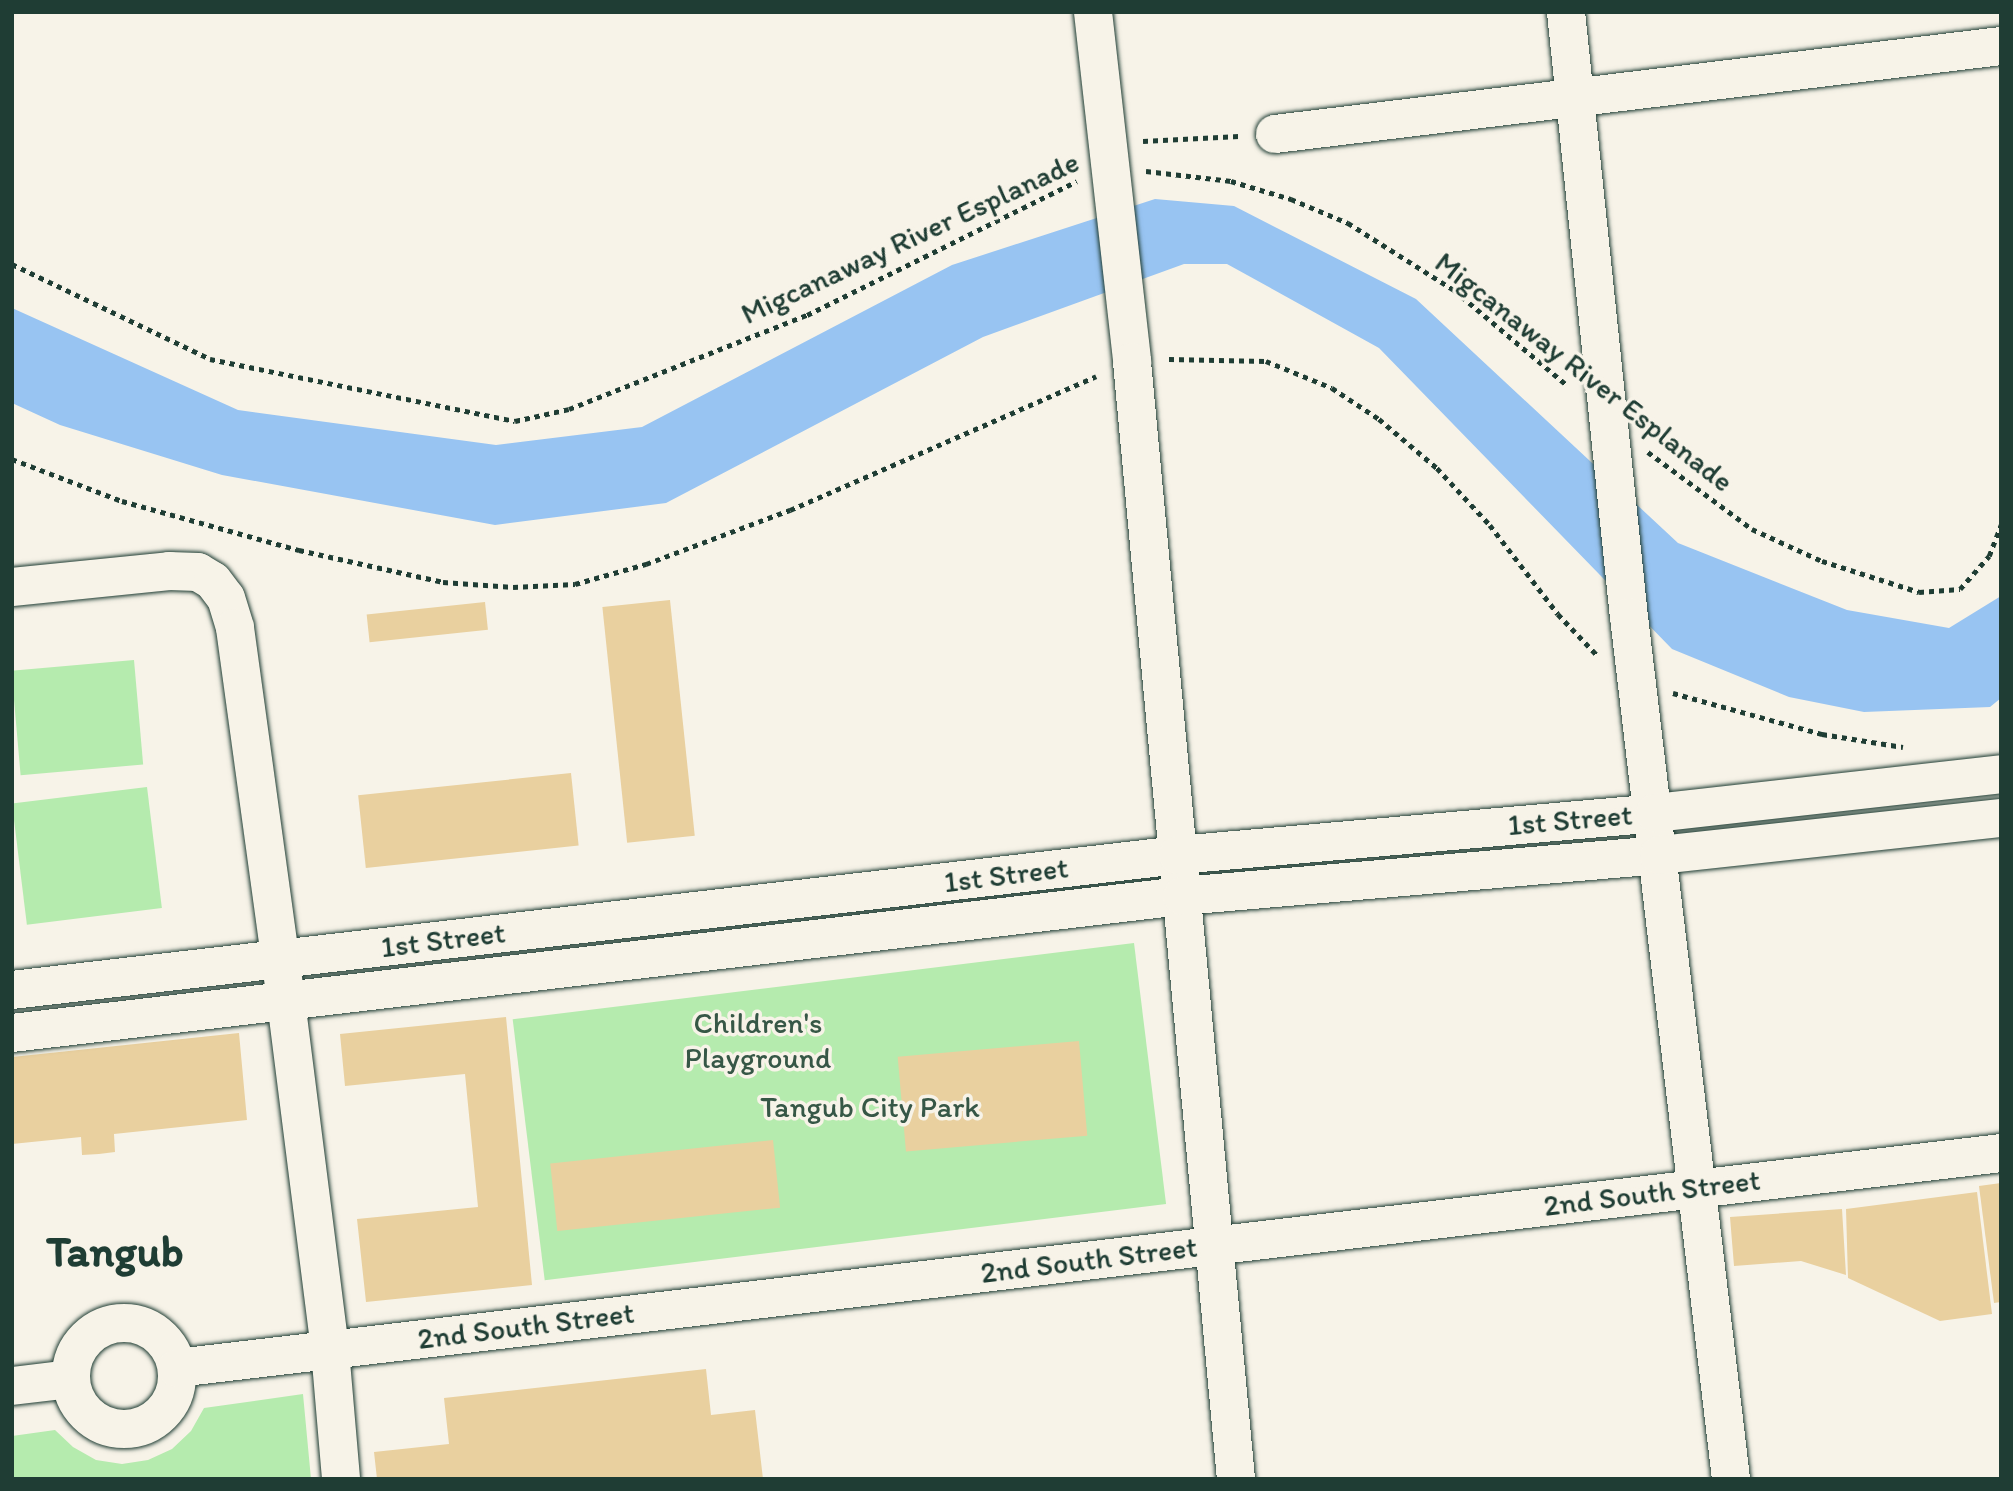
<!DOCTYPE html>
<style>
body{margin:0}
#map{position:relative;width:2013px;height:1491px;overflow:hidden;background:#f7f3e8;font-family:Itim,sans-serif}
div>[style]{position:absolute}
.green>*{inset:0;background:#b5ebae;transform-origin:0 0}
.water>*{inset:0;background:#98c4f2}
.building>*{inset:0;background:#e9d09f;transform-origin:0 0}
.path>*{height:4.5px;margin-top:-2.25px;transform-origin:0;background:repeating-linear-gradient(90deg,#1f3d34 0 5px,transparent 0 10px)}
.roads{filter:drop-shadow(0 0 2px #1f3d34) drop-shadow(0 0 2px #1f3d34)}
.street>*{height:38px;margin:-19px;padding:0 19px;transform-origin:19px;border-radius:19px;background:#f7f3e8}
.street>.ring{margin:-19px;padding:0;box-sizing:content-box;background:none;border:38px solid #f7f3e8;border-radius:50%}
.secondary>*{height:38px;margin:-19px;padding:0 19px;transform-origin:19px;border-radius:19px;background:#f7f3e8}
span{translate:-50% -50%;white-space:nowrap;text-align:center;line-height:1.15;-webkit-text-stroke:7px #f7f3e8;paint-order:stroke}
.street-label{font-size:30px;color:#1f3d34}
.park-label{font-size:30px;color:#365746}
.town-label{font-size:44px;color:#1f3d34;font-weight:700}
.frame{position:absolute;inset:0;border:14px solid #1f3d34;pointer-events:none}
</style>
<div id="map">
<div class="green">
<i style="left:134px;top:660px;width:105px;height:123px;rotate:85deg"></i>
<i style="left:147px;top:787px;width:122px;height:136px;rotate:83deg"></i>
<i style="left:1134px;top:943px;width:263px;height:626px;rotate:83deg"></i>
<i style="clip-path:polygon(303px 1394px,311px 1479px,12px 1479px,12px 1436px,55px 1430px,73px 1447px,96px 1460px,122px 1464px,148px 1460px,172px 1449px,191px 1431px,204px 1408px)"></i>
</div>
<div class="water">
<i style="clip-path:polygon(1155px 199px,1234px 206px,1416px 299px,1678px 543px,1847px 610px,1949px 628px,2001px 596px,2001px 698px,1990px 707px,1864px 712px,1789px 697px,1672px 649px,1379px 348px,1227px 264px,1184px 264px,983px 337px,666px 503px,495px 525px,222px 475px,60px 425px,12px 403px,12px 308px,238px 410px,496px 445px,642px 427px,952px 265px)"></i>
</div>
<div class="building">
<i style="left:670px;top:600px;width:237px;height:68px;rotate:84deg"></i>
<i style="left:485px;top:602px;width:28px;height:119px;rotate:84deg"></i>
<i style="left:571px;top:773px;width:73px;height:214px;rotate:84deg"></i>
<i style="clip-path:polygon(506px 1017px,532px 1285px,366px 1302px,357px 1219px,478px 1207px,465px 1074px,345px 1086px,340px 1034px)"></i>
<i style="clip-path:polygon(239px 1033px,247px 1120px,114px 1134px,115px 1152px,99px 1154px,82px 1155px,81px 1137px,12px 1144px,12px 1057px)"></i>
<i style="left:1079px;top:1041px;width:95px;height:182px;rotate:85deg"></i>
<i style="left:773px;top:1140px;width:68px;height:224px;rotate:84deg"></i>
<i style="clip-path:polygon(2001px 1183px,2001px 1302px,1994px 1303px,1979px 1186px)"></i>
<i style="clip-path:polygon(1977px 1192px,1992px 1314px,1940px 1321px,1848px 1278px,1846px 1209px)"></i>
<i style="clip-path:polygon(1842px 1209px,1846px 1275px,1801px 1261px,1734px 1266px,1730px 1217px)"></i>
<i style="clip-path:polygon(706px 1369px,711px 1415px,755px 1410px,763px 1479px,377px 1479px,374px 1452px,449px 1444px,444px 1398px)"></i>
</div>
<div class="path">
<i style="left:1143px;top:141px;width:96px;rotate:-3deg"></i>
<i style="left:1146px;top:171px;width:86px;rotate:6.7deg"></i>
<i style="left:1231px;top:181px;width:63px;rotate:16.7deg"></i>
<i style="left:1291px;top:199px;width:62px;rotate:22.8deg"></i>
<i style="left:1348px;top:223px;width:125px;rotate:32.3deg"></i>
<i style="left:1454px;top:290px;width:149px;rotate:40.1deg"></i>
<i style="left:12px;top:264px;width:220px;rotate:25.6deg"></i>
<i style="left:210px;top:359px;width:311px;rotate:11.5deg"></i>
<i style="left:515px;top:421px;width:55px;rotate:-12.5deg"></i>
<i style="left:569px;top:409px;width:256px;rotate:-21.6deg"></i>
<i style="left:807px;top:315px;width:301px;rotate:-26.4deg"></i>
<i style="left:1169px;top:359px;width:97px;rotate:1.2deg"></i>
<i style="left:1266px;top:361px;width:71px;rotate:22.2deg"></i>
<i style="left:1332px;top:388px;width:56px;rotate:33.4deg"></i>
<i style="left:1379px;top:419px;width:76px;rotate:40.2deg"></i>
<i style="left:1437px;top:468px;width:78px;rotate:47.1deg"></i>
<i style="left:1490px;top:525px;width:112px;rotate:52.6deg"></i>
<i style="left:1558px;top:614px;width:57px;rotate:46.4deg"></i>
<i style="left:1648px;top:452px;width:129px;rotate:36.5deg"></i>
<i style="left:1752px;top:529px;width:77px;rotate:24.6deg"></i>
<i style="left:1822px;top:561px;width:102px;rotate:17.7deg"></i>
<i style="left:1919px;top:592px;width:41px;rotate:-4.2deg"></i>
<i style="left:1960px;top:589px;width:44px;rotate:-48.7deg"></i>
<i style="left:1989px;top:556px;width:34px;rotate:-69deg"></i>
<i style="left:12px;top:459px;width:118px;rotate:20.9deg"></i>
<i style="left:122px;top:501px;width:184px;rotate:15.5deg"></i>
<i style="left:299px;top:550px;width:148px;rotate:12.5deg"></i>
<i style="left:443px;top:582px;width:70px;rotate:4.1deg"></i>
<i style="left:513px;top:587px;width:62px;rotate:-2.8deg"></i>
<i style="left:575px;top:584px;width:74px;rotate:-15.7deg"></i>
<i style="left:646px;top:564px;width:154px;rotate:-20.6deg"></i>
<i style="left:790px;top:510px;width:334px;rotate:-23.6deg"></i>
<i style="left:1673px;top:693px;width:155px;rotate:15.4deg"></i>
<i style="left:1822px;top:734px;width:82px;rotate:9.1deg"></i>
</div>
<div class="roads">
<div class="street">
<i style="left:1093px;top:12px;width:352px;rotate:83.6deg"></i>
<i style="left:1132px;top:362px;width:1122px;rotate:84.68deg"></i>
<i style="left:1566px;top:12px;width:608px;rotate:84.06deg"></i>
<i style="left:1629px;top:617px;width:868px;rotate:83.25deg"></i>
<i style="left:1275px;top:134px;width:731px;rotate:-6.91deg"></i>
<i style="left:12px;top:587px;width:158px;rotate:-5.8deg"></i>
<i style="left:169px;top:571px;width:29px;rotate:2deg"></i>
<i style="left:198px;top:572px;width:17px;rotate:31deg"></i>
<i style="left:213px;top:581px;width:21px;rotate:53deg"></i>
<i style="left:226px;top:598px;width:31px;rotate:73deg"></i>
<i style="left:235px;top:628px;width:376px;rotate:82.2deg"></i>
<i style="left:286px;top:1001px;width:352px;rotate:82.8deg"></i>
<i style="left:330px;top:1350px;width:129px;rotate:85.1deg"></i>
<i class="ring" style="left:71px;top:1323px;width:68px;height:68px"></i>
<i style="left:177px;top:1368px;width:1837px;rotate:-6.72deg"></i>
<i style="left:12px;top:1386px;width:58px;rotate:-6.9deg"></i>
</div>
<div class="secondary">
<i style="left:12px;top:990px;width:1174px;rotate:-6.6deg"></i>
<i style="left:1178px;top:855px;width:479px;rotate:-5deg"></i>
<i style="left:1655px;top:813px;width:348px;rotate:-6.4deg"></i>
<i style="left:12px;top:1033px;width:1178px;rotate:-6.68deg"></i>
<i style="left:1182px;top:896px;width:479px;rotate:-4.9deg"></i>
<i style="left:1659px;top:855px;width:344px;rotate:-6.2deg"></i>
</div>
</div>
<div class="street-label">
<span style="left:910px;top:238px;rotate:-25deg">Migcanaway River Esplanade</span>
<span style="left:1584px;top:372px;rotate:38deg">Migcanaway River Esplanade</span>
<span style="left:1570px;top:820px;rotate:-5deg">1st Street</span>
<span style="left:1006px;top:875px;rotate:-7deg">1st Street</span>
<span style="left:443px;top:940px;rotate:-7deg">1st Street</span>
<span style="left:1652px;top:1193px;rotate:-7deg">2nd South Street</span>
<span style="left:1089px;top:1260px;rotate:-7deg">2nd South Street</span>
<span style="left:526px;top:1326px;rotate:-7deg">2nd South Street</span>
</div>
<div class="park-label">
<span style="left:758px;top:1040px">Children's<br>Playground</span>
<span style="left:870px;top:1107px">Tangub City Park</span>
</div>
<div class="town-label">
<span style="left:115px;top:1251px">Tangub</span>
</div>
<div class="frame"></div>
</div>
